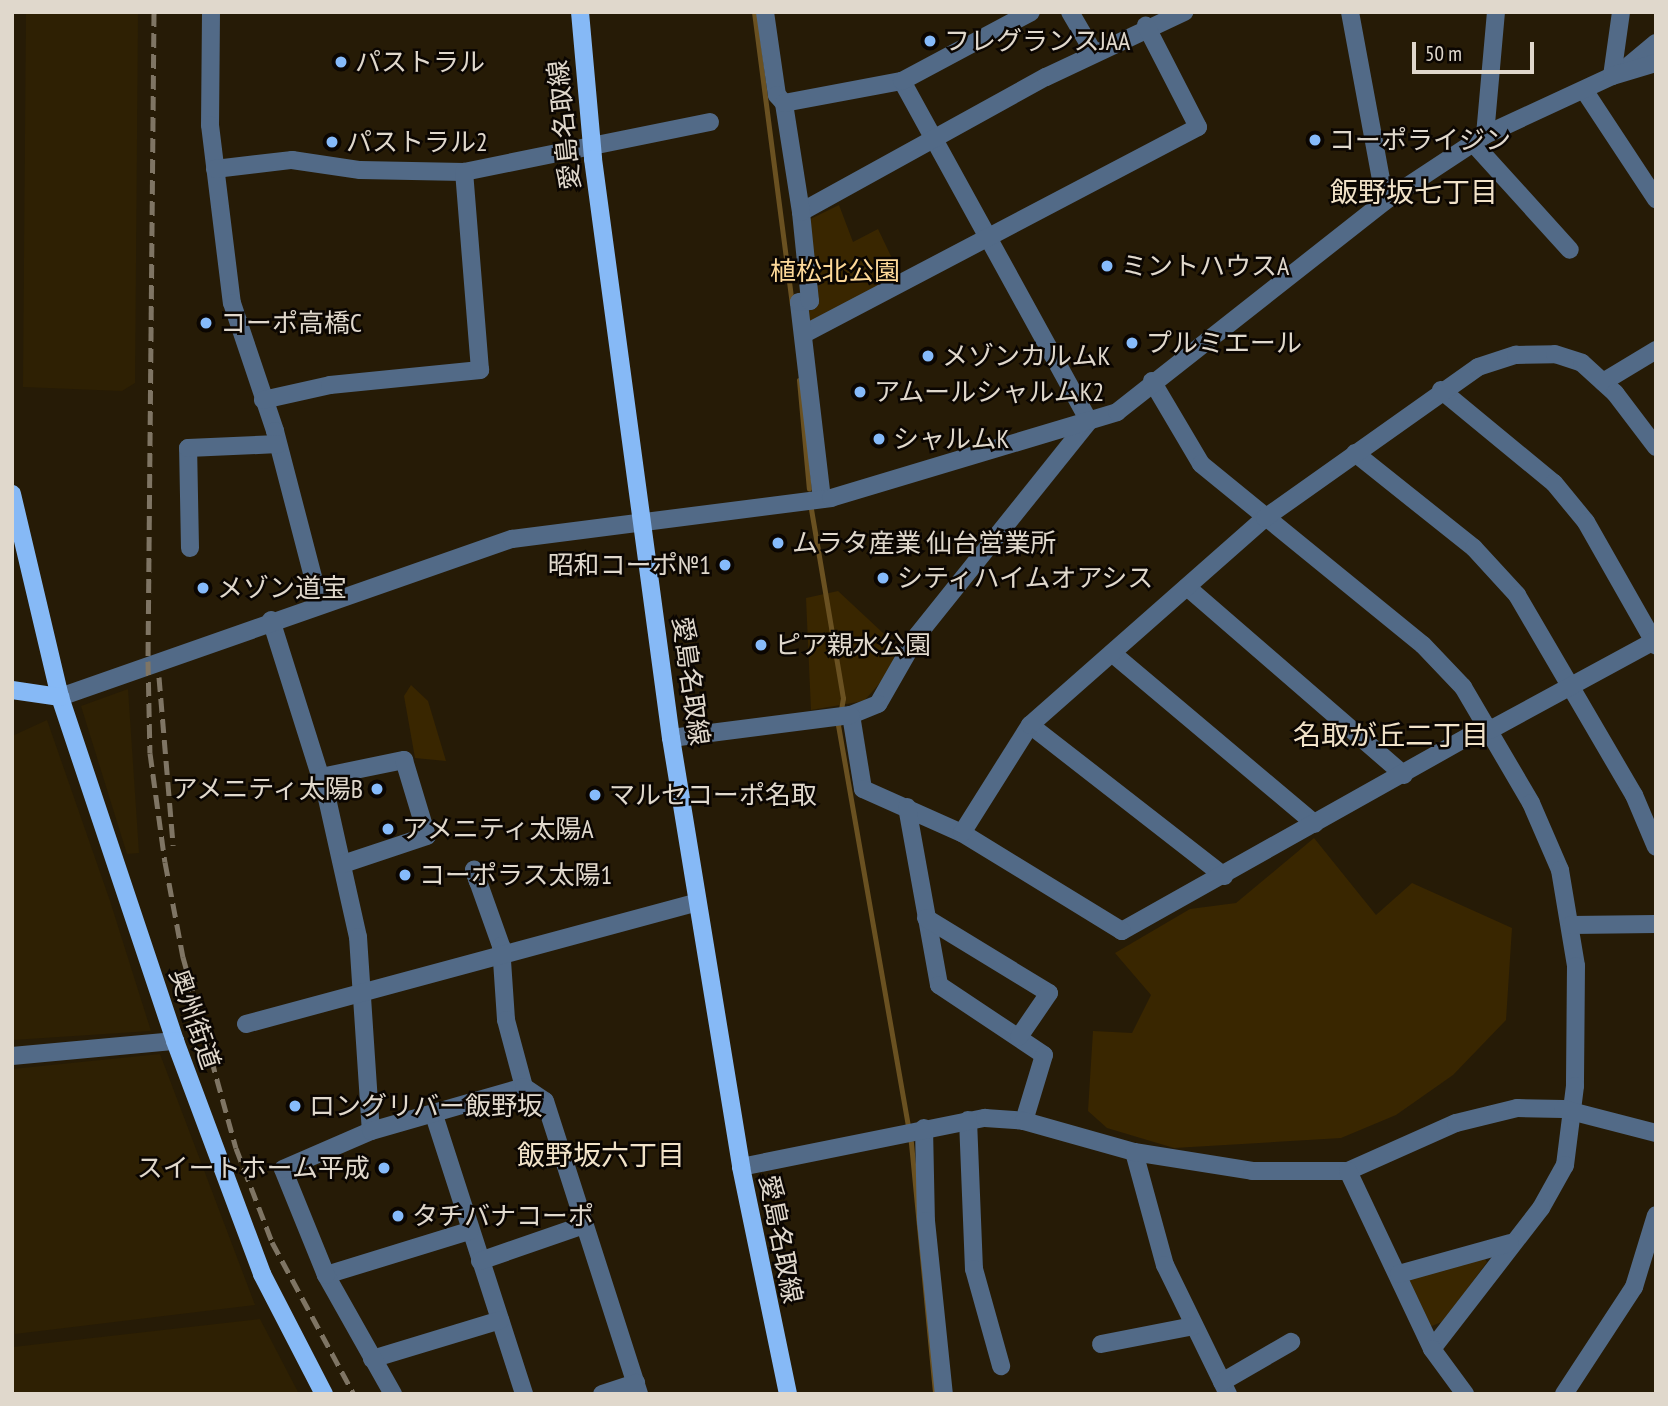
<!DOCTYPE html>
<meta charset="utf-8">
<style>
body{margin:0}
#map{position:relative;width:1668px;height:1406px;overflow:hidden;background:#261b06;font-family:"PT Sans Narrow","Noto Sans JP",sans-serif}
div>[style]{position:absolute}
.built>*{inset:0;background:#2e2003}
.green>*{inset:0;background:#392600}
.stream>*{height:5px;margin:-2.5px;padding:0 2.5px;transform-origin:2.5px;border-radius:2.5px;background:#6a5121}
.minor>*{height:18px;margin:-9px;padding:0 9px;transform-origin:9px;border-radius:9px;background:#526a87}
.major>*{height:18px;margin:-9px;padding:0 9px;transform-origin:9px;border-radius:9px;background:#86b9f6}
.rail>*{height:5px;margin-top:-2.5px;transform-origin:0;background:repeating-linear-gradient(90deg,#7f7564 0 14px,transparent 0 21px)}
.dots>*{width:19px;height:19px;translate:-50% -50%;box-sizing:border-box;border:4px solid #0b0602;border-radius:50%}
span{translate:-50% -50%;white-space:nowrap;text-align:center;line-height:1.15;-webkit-text-stroke:5px #0b0602;paint-order:stroke}
.poi-label{font-size:26px;color:#e0d8cc}
.left{translate:0 -50%;text-align:left}
.right{translate:-100% -50%;text-align:right}
.street-label{font-size:26px;color:#e0d8cc}
.park-label{font-size:26px;color:#fdd898}
.neighbourhood-label{font-size:28px;color:#f1e2c8}
.frame{position:absolute;inset:0;border:14px solid #e0d8cc;pointer-events:none}
.scale{position:absolute;left:1412px;top:42px;width:122px;height:32px;box-sizing:border-box;border:4px solid #e0d8cc;border-top:0;padding-left:9px;font-size:21px;line-height:24px;white-space:nowrap;color:#e0d8cc;-webkit-text-stroke:5px #0b0602;paint-order:stroke}
</style>
<div id="map">
<div class="built">
<i style="clip-path:polygon(26px 12px,138px 12px,135px 383px,122px 391px,23px 387px)"></i>
<i style="clip-path:polygon(128px 689px,139px 853px,127px 854px,81px 706px)"></i>
<i style="clip-path:polygon(47px 720px,110px 901px,151px 1031px,13px 1040px,12px 736px)"></i>
<i style="clip-path:polygon(160px 1054px,255px 1305px,15px 1334px,12px 1069px)"></i>
<i style="clip-path:polygon(260px 1319px,299px 1394px,12px 1394px,13px 1347px)"></i>
</div>
<div class="green">
<i style="clip-path:polygon(839px 205px,853px 242px,878px 229px,900px 275px,806px 324px,794px 227px)"></i>
<i style="clip-path:polygon(838px 591px,898px 647px,887px 675px,864px 701px,811px 710px,806px 598px)"></i>
<i style="clip-path:polygon(411px 685px,428px 701px,446px 761px,415px 758px,404px 696px)"></i>
<i style="clip-path:polygon(1314px 838px,1376px 915px,1412px 883px,1512px 928px,1506px 1020px,1453px 1075px,1396px 1115px,1341px 1138px,1174px 1148px,1107px 1128px,1088px 1111px,1093px 1031px,1132px 1033px,1151px 995px,1115px 953px,1190px 909px,1236px 903px)"></i>
<i style="clip-path:polygon(1482px 1254px,1487px 1262px,1444px 1321px,1427px 1328px,1408px 1280px)"></i>
</div>
<div class="stream">
<i style="left:754px;top:12px;width:294px;rotate:82.6deg"></i>
<i style="left:799px;top:380px;width:109px;rotate:84.8deg"></i>
<i style="left:811px;top:509px;width:192px;rotate:80.4deg"></i>
<i style="left:843px;top:698px;width:27px;rotate:100deg"></i>
<i style="left:838px;top:725px;width:424px;rotate:80.1deg"></i>
<i style="left:911px;top:1143px;width:252px;rotate:84.5deg"></i>
</div>
<div class="minor">
<i style="left:211px;top:12px;width:113px;rotate:90.5deg"></i>
<i style="left:210px;top:125px;width:179px;rotate:83deg"></i>
<i style="left:232px;top:303px;width:135px;rotate:71.4deg"></i>
<i style="left:275px;top:431px;width:179px;rotate:75.4deg"></i>
<i style="left:765px;top:12px;width:84px;rotate:81.8deg"></i>
<i style="left:777px;top:95px;width:11px;rotate:49deg"></i>
<i style="left:1070px;top:12px;width:48px;rotate:59.7deg"></i>
<i style="left:1626px;top:68px;width:39px;rotate:-40deg"></i>
<i style="left:1612px;top:76px;width:65px;rotate:-82deg"></i>
<i style="left:902px;top:81px;width:388px;rotate:61.2deg"></i>
<i style="left:1089px;top:421px;width:275px;rotate:128.7deg"></i>
<i style="left:917px;top:636px;width:78px;rotate:119.8deg"></i>
<i style="left:878px;top:704px;width:29px;rotate:158deg"></i>
<i style="left:851px;top:715px;width:75px;rotate:80.8deg"></i>
<i style="left:863px;top:789px;width:108px;rotate:24deg"></i>
<i style="left:1584px;top:90px;width:131px;rotate:56.6deg"></i>
<i style="left:1485px;top:135px;width:123px;rotate:-84.9deg"></i>
<i style="left:1473px;top:143px;width:144px;rotate:47.8deg"></i>
<i style="left:215px;top:169px;width:78px;rotate:-6.7deg"></i>
<i style="left:292px;top:160px;width:69px;rotate:8.4deg"></i>
<i style="left:360px;top:170px;width:104px;rotate:1.1deg"></i>
<i style="left:464px;top:172px;width:251px;rotate:-11.5deg"></i>
<i style="left:1385px;top:201px;width:120px;rotate:-33.4deg"></i>
<i style="left:1485px;top:135px;width:140px;rotate:-24.9deg"></i>
<i style="left:1612px;top:76px;width:46px;rotate:-16.5deg"></i>
<i style="left:801px;top:212px;width:280px;rotate:-28.9deg"></i>
<i style="left:1046px;top:77px;width:153px;rotate:-25.2deg"></i>
<i style="left:804px;top:334px;width:445px;rotate:-27.7deg"></i>
<i style="left:1198px;top:127px;width:114px;rotate:-117.2deg"></i>
<i style="left:1152px;top:381px;width:96px;rotate:59.4deg"></i>
<i style="left:1201px;top:464px;width:286px;rotate:39.2deg"></i>
<i style="left:1423px;top:645px;width:58px;rotate:46.4deg"></i>
<i style="left:1463px;top:687px;width:134px;rotate:59.6deg"></i>
<i style="left:1531px;top:803px;width:73px;rotate:66.6deg"></i>
<i style="left:1560px;top:870px;width:97px;rotate:80.5deg"></i>
<i style="left:1576px;top:966px;width:120px;rotate:90.5deg"></i>
<i style="left:1575px;top:1086px;width:80px;rotate:97.2deg"></i>
<i style="left:1565px;top:1165px;width:49px;rotate:119.2deg"></i>
<i style="left:1541px;top:1208px;width:178px;rotate:127.7deg"></i>
<i style="left:1603px;top:382px;width:62px;rotate:-31.1deg"></i>
<i style="left:1441px;top:390px;width:146px;rotate:39.5deg"></i>
<i style="left:1554px;top:483px;width:50px;rotate:50.6deg"></i>
<i style="left:1586px;top:522px;width:142px;rotate:60.4deg"></i>
<i style="left:263px;top:400px;width:69px;rotate:-12.6deg"></i>
<i style="left:330px;top:385px;width:151px;rotate:-5.7deg"></i>
<i style="left:480px;top:370px;width:199px;rotate:-94.6deg"></i>
<i style="left:1355px;top:453px;width:152px;rotate:38.6deg"></i>
<i style="left:1474px;top:548px;width:64px;rotate:47.5deg"></i>
<i style="left:1517px;top:595px;width:232px;rotate:59.7deg"></i>
<i style="left:1634px;top:795px;width:56px;rotate:67.1deg"></i>
<i style="left:822px;top:499px;width:198px;rotate:-96.7deg"></i>
<i style="left:799px;top:302px;width:11px;rotate:-5deg"></i>
<i style="left:810px;top:301px;width:89px;rotate:-95.8deg"></i>
<i style="left:801px;top:212px;width:110px;rotate:-98.9deg"></i>
<i style="left:784px;top:103px;width:120px;rotate:-10.6deg"></i>
<i style="left:902px;top:81px;width:146px;rotate:-28.1deg"></i>
<i style="left:190px;top:548px;width:100px;rotate:-91.1deg"></i>
<i style="left:188px;top:448px;width:90px;rotate:-2.5deg"></i>
<i style="left:1187px;top:587px;width:287px;rotate:40.9deg"></i>
<i style="left:271px;top:620px;width:182px;rotate:72.5deg"></i>
<i style="left:326px;top:794px;width:147px;rotate:77.4deg"></i>
<i style="left:358px;top:937px;width:194px;rotate:86.2deg"></i>
<i style="left:1112px;top:653px;width:265px;rotate:40.1deg"></i>
<i style="left:60px;top:697px;width:479px;rotate:-19.3deg"></i>
<i style="left:512px;top:539px;width:322px;rotate:-7.3deg"></i>
<i style="left:831px;top:498px;width:299px;rotate:-16.7deg"></i>
<i style="left:1117px;top:412px;width:341px;rotate:-38.2deg"></i>
<i style="left:1385px;top:201px;width:192px;rotate:-100.5deg"></i>
<i style="left:1030px;top:725px;width:246px;rotate:37.9deg"></i>
<i style="left:1487px;top:726px;width:419px;rotate:150.7deg"></i>
<i style="left:1122px;top:931px;width:188px;rotate:-148.5deg"></i>
<i style="left:962px;top:833px;width:128px;rotate:-57.8deg"></i>
<i style="left:1030px;top:725px;width:313px;rotate:-41.4deg"></i>
<i style="left:1265px;top:518px;width:261px;rotate:-35.3deg"></i>
<i style="left:1478px;top:367px;width:40px;rotate:-18deg"></i>
<i style="left:1516px;top:355px;width:39px;rotate:-1deg"></i>
<i style="left:1555px;top:354px;width:28px;rotate:18deg"></i>
<i style="left:1582px;top:363px;width:45px;rotate:42.3deg"></i>
<i style="left:1615px;top:393px;width:68px;rotate:52.8deg"></i>
<i style="left:1490px;top:730px;width:189px;rotate:-28.5deg"></i>
<i style="left:671px;top:738px;width:181px;rotate:-7.3deg"></i>
<i style="left:321px;top:777px;width:85px;rotate:-11.6deg"></i>
<i style="left:404px;top:760px;width:79px;rotate:73.2deg"></i>
<i style="left:427px;top:836px;width:89px;rotate:161.6deg"></i>
<i style="left:907px;top:807px;width:181px;rotate:79.8deg"></i>
<i style="left:939px;top:985px;width:126px;rotate:33.7deg"></i>
<i style="left:1044px;top:1055px;width:69px;rotate:106.9deg"></i>
<i style="left:478px;top:882px;width:13px;rotate:-108deg"></i>
<i style="left:474px;top:870px;width:81px;rotate:70.4deg"></i>
<i style="left:501px;top:946px;width:74px;rotate:86.1deg"></i>
<i style="left:506px;top:1020px;width:69px;rotate:75deg"></i>
<i style="left:926px;top:918px;width:144px;rotate:31.4deg"></i>
<i style="left:1049px;top:993px;width:53px;rotate:124.3deg"></i>
<i style="left:1571px;top:925px;width:85px;rotate:-0.7deg"></i>
<i style="left:246px;top:1024px;width:467px;rotate:-15.1deg"></i>
<i style="left:12px;top:1056px;width:164px;rotate:-5.3deg"></i>
<i style="left:434px;top:1115px;width:293px;rotate:72.1deg"></i>
<i style="left:968px;top:1120px;width:149px;rotate:87.7deg"></i>
<i style="left:974px;top:1269px;width:101px;rotate:74.4deg"></i>
<i style="left:924px;top:1128px;width:93px;rotate:88.8deg"></i>
<i style="left:926px;top:1221px;width:174px;rotate:84.1deg"></i>
<i style="left:1134px;top:1152px;width:117px;rotate:74.7deg"></i>
<i style="left:1165px;top:1265px;width:144px;rotate:64deg"></i>
<i style="left:741px;top:1167px;width:249px;rotate:-11.4deg"></i>
<i style="left:985px;top:1118px;width:39px;rotate:4deg"></i>
<i style="left:1024px;top:1121px;width:114px;rotate:15.7deg"></i>
<i style="left:1134px;top:1152px;width:120px;rotate:9.1deg"></i>
<i style="left:1252px;top:1171px;width:96px"></i>
<i style="left:1348px;top:1171px;width:118px;rotate:-24deg"></i>
<i style="left:1456px;top:1123px;width:63px;rotate:-13.8deg"></i>
<i style="left:1517px;top:1108px;width:46px;rotate:1.2deg"></i>
<i style="left:1563px;top:1109px;width:96px;rotate:14.5deg"></i>
<i style="left:1348px;top:1171px;width:197px;rotate:64.7deg"></i>
<i style="left:1432px;top:1349px;width:56px;rotate:53.7deg"></i>
<i style="left:480px;top:1261px;width:110px;rotate:-19.1deg"></i>
<i style="left:1399px;top:1274px;width:115px;rotate:-15.6deg"></i>
<i style="left:326px;top:1275px;width:150px;rotate:-17.1deg"></i>
<i style="left:1101px;top:1344px;width:95px;rotate:-11deg"></i>
<i style="left:372px;top:1359px;width:134px;rotate:-16.9deg"></i>
<i style="left:1222px;top:1382px;width:80px;rotate:-30.1deg"></i>
<i style="left:393px;top:1394px;width:137px;rotate:-119.4deg"></i>
<i style="left:326px;top:1275px;width:114px;rotate:-112.1deg"></i>
<i style="left:283px;top:1169px;width:96px;rotate:-23.4deg"></i>
<i style="left:371px;top:1131px;width:159px;rotate:-16deg"></i>
<i style="left:524px;top:1087px;width:25px;rotate:34deg"></i>
<i style="left:545px;top:1101px;width:308px;rotate:72.2deg"></i>
<i style="left:602px;top:1394px;width:36px;rotate:-18deg"></i>
<i style="left:1564px;top:1394px;width:128px;rotate:-56.8deg"></i>
<i style="left:1634px;top:1287px;width:75px;rotate:-73deg"></i>
</div>
<div class="major">
<i style="left:580px;top:12px;width:148px;rotate:84.9deg"></i>
<i style="left:593px;top:159px;width:584px;rotate:82.33deg"></i>
<i style="left:671px;top:738px;width:435px;rotate:80.7deg"></i>
<i style="left:741px;top:1167px;width:232px;rotate:78.3deg"></i>
<i style="left:12px;top:494px;width:209px;rotate:76.7deg"></i>
<i style="left:60px;top:697px;width:363px;rotate:71.5deg"></i>
<i style="left:175px;top:1041px;width:249px;rotate:69.5deg"></i>
<i style="left:262px;top:1274px;width:135px;rotate:62.7deg"></i>
<i style="left:12px;top:690px;width:49px;rotate:8.3deg"></i>
</div>
<div class="rail">
<i style="left:154px;top:12px;width:649px;rotate:90.53deg"></i>
<i style="left:148px;top:661px;width:92px;rotate:88.8deg"></i>
<i style="left:150px;top:753px;width:110px;rotate:82.2deg"></i>
<i style="left:165px;top:862px;width:97px;rotate:79.3deg"></i>
<i style="left:183px;top:957px;width:198px;rotate:74.5deg"></i>
<i style="left:236px;top:1148px;width:101px;rotate:69deg"></i>
<i style="left:272px;top:1242px;width:173px;rotate:61.7deg"></i>
<i style="left:159px;top:677px;width:169px;rotate:85.2deg"></i>
</div>
<div class="dots">
<i style="left:930px;top:41px;background:#86bbfb"></i>
<i style="left:341px;top:62px;background:#86bbfb"></i>
<i style="left:1315px;top:140px;background:#86bbfb"></i>
<i style="left:332px;top:142px;background:#86bbfb"></i>
<i style="left:1107px;top:266px;background:#86bbfb"></i>
<i style="left:206px;top:323px;background:#86bbfb"></i>
<i style="left:1132px;top:343px;background:#86bbfb"></i>
<i style="left:928px;top:356px;background:#86bbfb"></i>
<i style="left:860px;top:392px;background:#86bbfb"></i>
<i style="left:879px;top:439px;background:#86bbfb"></i>
<i style="left:778px;top:543px;background:#86bbfb"></i>
<i style="left:725px;top:565px;background:#86bbfb"></i>
<i style="left:883px;top:578px;background:#86bbfb"></i>
<i style="left:203px;top:588px;background:#86bbfb"></i>
<i style="left:761px;top:645px;background:#86bbfb"></i>
<i style="left:377px;top:789px;background:#86bbfb"></i>
<i style="left:595px;top:795px;background:#86bbfb"></i>
<i style="left:388px;top:829px;background:#86bbfb"></i>
<i style="left:405px;top:875px;background:#86bbfb"></i>
<i style="left:295px;top:1106px;background:#86bbfb"></i>
<i style="left:384px;top:1168px;background:#86bbfb"></i>
<i style="left:398px;top:1216px;background:#86bbfb"></i>
</div>
<div class="poi-label">
<span class="left" style="left:944px;top:41px">フレグランスJAA</span>
<span class="left" style="left:355px;top:62px">パストラル</span>
<span class="left" style="left:1329px;top:140px">コーポライジン</span>
<span class="left" style="left:346px;top:142px">パストラル2</span>
<span class="left" style="left:1121px;top:266px">ミントハウスA</span>
<span class="left" style="left:220px;top:323px">コーポ高橋C</span>
<span class="left" style="left:1146px;top:343px">プルミエール</span>
<span class="left" style="left:942px;top:356px">メゾンカルムK</span>
<span class="left" style="left:874px;top:392px">アムールシャルムK2</span>
<span class="left" style="left:893px;top:439px">シャルムK</span>
<span class="left" style="left:792px;top:543px">ムラタ産業 仙台営業所</span>
<span class="right" style="left:711px;top:565px">昭和コーポ№1</span>
<span class="left" style="left:897px;top:578px">シティハイムオアシス</span>
<span class="left" style="left:217px;top:588px">メゾン道宝</span>
<span class="left" style="left:775px;top:645px">ピア親水公園</span>
<span class="right" style="left:363px;top:789px">アメニティ太陽B</span>
<span class="left" style="left:609px;top:795px">マルセコーポ名取</span>
<span class="left" style="left:402px;top:829px">アメニティ太陽A</span>
<span class="left" style="left:419px;top:875px">コーポラス太陽1</span>
<span class="left" style="left:309px;top:1106px">ロングリバー飯野坂</span>
<span class="right" style="left:370px;top:1168px">スイートホーム平成</span>
<span class="left" style="left:412px;top:1216px">タチバナコーポ</span>
</div>
<div class="street-label">
<span style="left:564px;top:125px;rotate:-96deg">愛島名取線</span>
<span style="left:691px;top:681px;rotate:82deg">愛島名取線</span>
<span style="left:195px;top:1019px;rotate:71deg">奥州街道</span>
<span style="left:781px;top:1239px;rotate:79deg">愛島名取線</span>
</div>
<div class="park-label">
<span style="left:835px;top:271px">植松北公園</span>
</div>
<div class="neighbourhood-label">
<span style="left:1414px;top:192px">飯野坂七丁目</span>
<span style="left:1391px;top:735px">名取が丘二丁目</span>
<span style="left:601px;top:1155px">飯野坂六丁目</span>
</div>
<div class="frame"></div>
<div class="scale">50 m</div>
</div>
